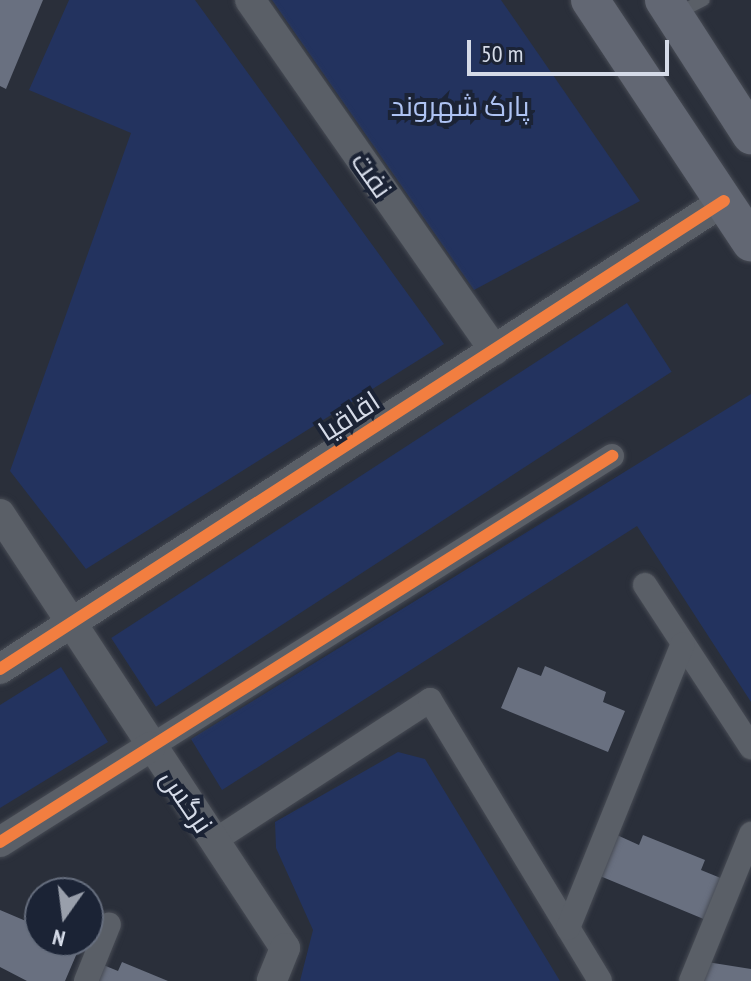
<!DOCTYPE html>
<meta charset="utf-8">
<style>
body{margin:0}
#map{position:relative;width:751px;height:981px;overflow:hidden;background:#2a2f3a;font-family:"PT Sans Narrow",Cairo,sans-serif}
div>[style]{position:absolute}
.green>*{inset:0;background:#23335f;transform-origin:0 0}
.building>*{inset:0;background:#697080}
.roads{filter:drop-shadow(0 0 2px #474b54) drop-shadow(0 0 2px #474b54)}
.service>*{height:12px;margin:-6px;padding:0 6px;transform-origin:6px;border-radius:6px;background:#5a5f67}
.minor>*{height:24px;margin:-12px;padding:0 12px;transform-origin:12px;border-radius:12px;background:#5a5f67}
.tertiary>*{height:30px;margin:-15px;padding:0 15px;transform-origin:15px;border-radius:15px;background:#5a5f67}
.primary>*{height:38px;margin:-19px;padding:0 19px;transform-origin:19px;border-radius:19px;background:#626773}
.cycleway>*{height:12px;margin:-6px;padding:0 6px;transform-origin:6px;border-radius:6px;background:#f27e40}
span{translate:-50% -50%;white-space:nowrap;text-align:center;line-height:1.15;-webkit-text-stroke:8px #1b2335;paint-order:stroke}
.park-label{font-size:28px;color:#aec3f3}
.street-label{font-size:28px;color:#d5dbe8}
.north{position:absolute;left:24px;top:877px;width:80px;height:80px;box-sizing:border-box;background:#1b2335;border:2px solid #656d7d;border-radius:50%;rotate:194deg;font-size:22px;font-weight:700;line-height:32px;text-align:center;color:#d5dbe8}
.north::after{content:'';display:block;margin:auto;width:28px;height:36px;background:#999fab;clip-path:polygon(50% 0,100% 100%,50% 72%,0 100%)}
.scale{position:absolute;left:467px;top:40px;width:202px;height:36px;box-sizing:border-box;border:4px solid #d5dbe8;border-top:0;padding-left:10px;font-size:24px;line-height:28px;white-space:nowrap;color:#d5dbe8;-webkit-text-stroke:6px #1b2335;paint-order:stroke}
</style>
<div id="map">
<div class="green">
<i style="clip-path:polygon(69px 0,195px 0,444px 344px,86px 569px,10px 471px,131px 133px,29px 90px)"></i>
<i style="clip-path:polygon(272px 0,501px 0,640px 201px,474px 290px)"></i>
<i style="left:627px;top:303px;width:82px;height:615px;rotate:57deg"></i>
<i style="clip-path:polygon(751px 394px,751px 702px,637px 526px,222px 790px,191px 739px)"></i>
<i style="clip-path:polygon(61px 667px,108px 742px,0 808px,0 705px)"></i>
<i style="clip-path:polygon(398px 752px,425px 759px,560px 981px,300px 981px,313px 930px,276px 848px,275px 822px)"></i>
</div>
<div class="building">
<i style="clip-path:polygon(0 0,43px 0,6px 89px,0 86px)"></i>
<i style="clip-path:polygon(545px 666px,606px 692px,603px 702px,625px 711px,608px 752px,501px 708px,518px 667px,541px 676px)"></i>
<i style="clip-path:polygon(617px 835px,639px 845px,643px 835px,705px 860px,701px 870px,723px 879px,706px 920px,600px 876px)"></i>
<i style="clip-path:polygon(0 910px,40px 927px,40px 941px,77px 953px,65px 981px,27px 981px,0 967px)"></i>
<i style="clip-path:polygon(96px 962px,118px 971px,122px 962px,168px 981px,88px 981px)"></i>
<i style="clip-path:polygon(707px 962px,751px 969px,751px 981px,699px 981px)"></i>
</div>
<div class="roads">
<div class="service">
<i style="left:676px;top:14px;width:31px;rotate:-27deg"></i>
</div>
<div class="minor">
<i style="left:645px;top:585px;width:194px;rotate:56.8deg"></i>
<i style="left:150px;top:747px;width:546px;rotate:-32.21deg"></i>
<i style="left:214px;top:841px;width:258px;rotate:-33.1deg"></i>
<i style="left:430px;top:700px;width:328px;rotate:58.8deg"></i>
<i style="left:568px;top:928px;width:306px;rotate:-68deg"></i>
<i style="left:86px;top:981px;width:61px;rotate:-68deg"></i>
<i style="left:691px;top:981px;width:159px;rotate:-67.8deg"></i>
</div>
<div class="tertiary">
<i style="left:250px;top:0;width:427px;rotate:55.1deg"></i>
<i style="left:0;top:514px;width:519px;rotate:56.71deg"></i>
<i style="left:285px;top:948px;width:35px;rotate:112deg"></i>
<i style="left:0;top:669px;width:862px;rotate:-32.88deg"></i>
<i style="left:0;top:842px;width:178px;rotate:-32.3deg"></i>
</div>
<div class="primary">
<i style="left:590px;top:0;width:291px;rotate:56.4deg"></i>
<i style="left:664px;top:0;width:161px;rotate:57.2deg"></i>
</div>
</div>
<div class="cycleway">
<i style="left:0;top:669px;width:862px;rotate:-32.88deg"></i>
<i style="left:0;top:842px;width:724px;rotate:-32.24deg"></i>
</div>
<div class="park-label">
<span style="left:460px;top:106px">پارک شهروند</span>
</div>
<div class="street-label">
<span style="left:372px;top:175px;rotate:55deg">نفت</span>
<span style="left:349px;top:416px;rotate:-33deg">اقاقیا</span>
<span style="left:187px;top:801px;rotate:56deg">نرگس</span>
</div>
<div class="north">N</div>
<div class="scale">50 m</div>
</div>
